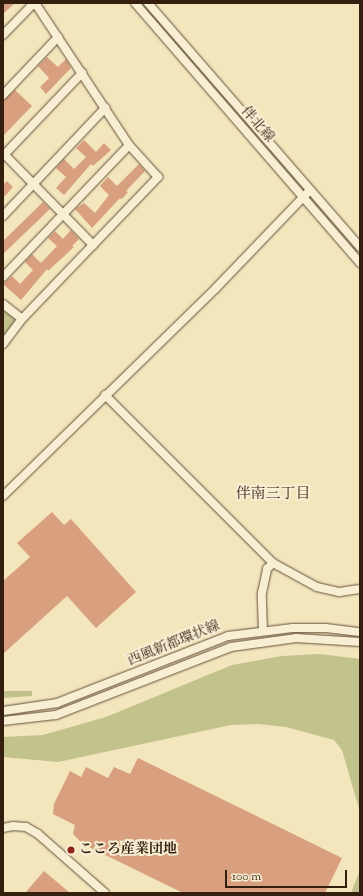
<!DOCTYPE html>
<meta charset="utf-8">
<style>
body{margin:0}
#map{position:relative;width:363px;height:896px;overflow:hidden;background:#f3e5bc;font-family:"Sorts Mill Goudy","Noto Serif JP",serif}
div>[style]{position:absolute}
.green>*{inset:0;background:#c2c28c}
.building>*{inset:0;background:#d8a07f}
.roads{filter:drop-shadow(0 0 1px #64503a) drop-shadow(0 0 1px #64503a)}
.minor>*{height:8px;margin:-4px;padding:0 4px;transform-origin:4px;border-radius:4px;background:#f7eed3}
.dots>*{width:11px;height:11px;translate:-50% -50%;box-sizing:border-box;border:2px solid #f7eed3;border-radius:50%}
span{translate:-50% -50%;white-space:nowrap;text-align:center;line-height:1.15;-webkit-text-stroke:4px #f7eed3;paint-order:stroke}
.street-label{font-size:14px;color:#341f0f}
.poi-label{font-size:14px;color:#341f0f;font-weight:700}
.left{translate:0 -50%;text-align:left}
.neighbourhood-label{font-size:15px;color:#341f0f}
.frame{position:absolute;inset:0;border:4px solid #341f0f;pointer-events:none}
.scale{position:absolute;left:225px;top:870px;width:122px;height:18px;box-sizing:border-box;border:2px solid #341f0f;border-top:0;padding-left:5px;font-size:12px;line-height:14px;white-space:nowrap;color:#341f0f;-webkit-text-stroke:3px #f7eed3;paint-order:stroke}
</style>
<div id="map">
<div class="green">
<i style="clip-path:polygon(3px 307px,14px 315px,15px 321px,3px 338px)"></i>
<i style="clip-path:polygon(320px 654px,360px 659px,360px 812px,342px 750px,334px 740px,286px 727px,259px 724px,231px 725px,58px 762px,3px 757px,3px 737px,43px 735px,106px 717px,232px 665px,282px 656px)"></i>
<i style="clip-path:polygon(3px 691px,32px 691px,32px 696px,3px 698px)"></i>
<i style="clip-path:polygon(360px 870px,360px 893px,351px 893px)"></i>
</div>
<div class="building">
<i style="clip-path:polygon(3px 3px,15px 3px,3px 14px)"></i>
<i style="clip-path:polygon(47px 57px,58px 67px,66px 59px,71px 68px,46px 94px,40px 87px,49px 78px,38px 66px)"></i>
<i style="clip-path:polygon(15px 90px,32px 106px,3px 136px,3px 101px)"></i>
<i style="clip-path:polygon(84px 140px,96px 152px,104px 143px,111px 150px,93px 166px,91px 164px,64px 195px,56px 188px,66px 177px,56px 168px,64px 159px,74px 169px,86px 157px,76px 148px)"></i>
<i style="clip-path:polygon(139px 164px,145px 171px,126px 191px,128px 192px,122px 199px,120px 198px,92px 228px,75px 209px,84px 203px,95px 213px,109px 195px,100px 186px,108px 177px,117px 186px)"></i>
<i style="clip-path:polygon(7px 181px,13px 187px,3px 198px,3px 185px)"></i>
<i style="clip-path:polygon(43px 202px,50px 209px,3px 254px,3px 241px)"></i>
<i style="clip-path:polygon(71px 230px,79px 239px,72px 246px,74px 247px,48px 271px,47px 269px,21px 300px,3px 284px,12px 276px,20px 284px,33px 270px,25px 262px,32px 254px,41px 263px,57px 246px,48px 238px,55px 231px,63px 239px)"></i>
<i style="clip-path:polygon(52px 512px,64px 525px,71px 519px,136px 592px,96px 628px,67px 596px,3px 654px,3px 581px,30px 557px,17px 543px)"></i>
<i style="clip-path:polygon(138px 758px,342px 858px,325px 893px,183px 893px,83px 844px,73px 834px,75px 825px,53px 814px,54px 804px,70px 771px,81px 777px,86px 767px,108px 778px,114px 767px,130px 774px)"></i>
<i style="clip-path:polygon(44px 871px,70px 893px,25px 893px)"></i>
</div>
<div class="roads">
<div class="minor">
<i style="left:135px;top:3px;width:344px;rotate:49.1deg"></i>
<i style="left:148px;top:3px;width:323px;rotate:49deg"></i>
<i style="left:3px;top:35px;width:45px;rotate:-45.9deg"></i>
<i style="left:3px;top:95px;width:80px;rotate:-46.5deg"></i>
<i style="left:3px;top:153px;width:129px;rotate:45.6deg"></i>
<i style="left:3px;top:156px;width:115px;rotate:-46.4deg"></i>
<i style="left:3px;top:216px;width:149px;rotate:-46.6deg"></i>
<i style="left:3px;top:277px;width:182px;rotate:-46.3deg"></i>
<i style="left:3px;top:304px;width:24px;rotate:38deg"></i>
<i style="left:3px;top:344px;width:31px;rotate:-53deg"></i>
<i style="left:22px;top:319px;width:197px;rotate:-46.2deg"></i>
<i style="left:158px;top:177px;width:43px;rotate:-132.2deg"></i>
<i style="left:129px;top:145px;width:170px;rotate:-123.5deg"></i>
<i style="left:105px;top:395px;width:238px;rotate:45deg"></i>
<i style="left:273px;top:563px;width:50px;rotate:28.6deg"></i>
<i style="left:317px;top:587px;width:23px;rotate:13deg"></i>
<i style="left:339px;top:592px;width:21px;rotate:-8deg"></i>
<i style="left:3px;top:496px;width:298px;rotate:-44.3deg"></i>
<i style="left:216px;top:288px;width:134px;rotate:-46.2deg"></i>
<i style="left:263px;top:631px;width:38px;rotate:-92deg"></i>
<i style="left:262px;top:593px;width:25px;rotate:-78deg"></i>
<i style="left:267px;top:569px;width:8px;rotate:-45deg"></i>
<i style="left:3px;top:711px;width:55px;rotate:-8.4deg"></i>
<i style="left:57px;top:703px;width:184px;rotate:-21.4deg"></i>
<i style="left:228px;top:636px;width:65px;rotate:-7deg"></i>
<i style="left:293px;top:628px;width:33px"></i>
<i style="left:326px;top:628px;width:34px;rotate:7deg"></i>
<i style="left:3px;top:721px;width:53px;rotate:-6.5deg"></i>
<i style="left:56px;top:715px;width:188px;rotate:-21.2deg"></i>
<i style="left:231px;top:647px;width:66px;rotate:-7.9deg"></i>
<i style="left:296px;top:638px;width:64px;rotate:3.6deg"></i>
<i style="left:3px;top:828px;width:10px;rotate:-11deg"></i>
<i style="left:13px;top:826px;width:13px;rotate:4deg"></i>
<i style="left:26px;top:827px;width:14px;rotate:30deg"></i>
<i style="left:38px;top:834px;width:89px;rotate:41.4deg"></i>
</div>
</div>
<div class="dots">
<i style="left:71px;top:850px;background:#8f2418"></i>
</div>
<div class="street-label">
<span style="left:257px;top:125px;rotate:49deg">伴北線</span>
<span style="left:174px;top:644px;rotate:-22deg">西風新都環状線</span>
</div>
<div class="poi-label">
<span class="left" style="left:79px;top:850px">こころ産業団地</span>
</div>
<div class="neighbourhood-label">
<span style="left:273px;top:495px">伴南三丁目</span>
</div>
<div class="frame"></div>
<div class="scale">100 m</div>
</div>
